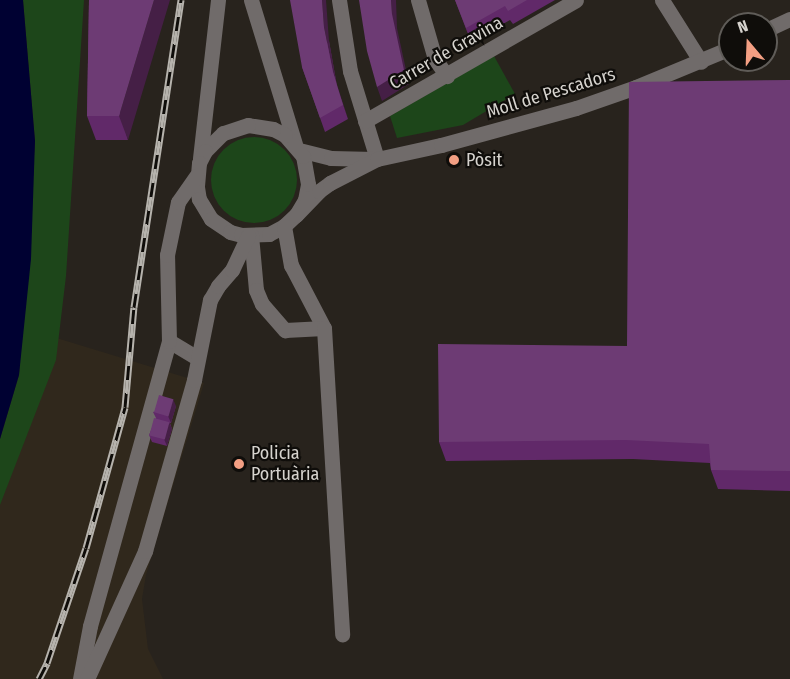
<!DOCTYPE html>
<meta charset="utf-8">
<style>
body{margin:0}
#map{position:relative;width:790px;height:679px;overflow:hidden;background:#28231d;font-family:"Fira Sans Condensed",sans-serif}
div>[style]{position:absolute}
.built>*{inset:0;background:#30281c}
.green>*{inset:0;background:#1d461a}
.round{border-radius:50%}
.water>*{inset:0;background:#000132}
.minor>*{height:15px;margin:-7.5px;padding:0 7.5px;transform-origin:7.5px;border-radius:7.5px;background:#706b6a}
.rail>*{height:7px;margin-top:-3.5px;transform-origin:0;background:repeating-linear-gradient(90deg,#0f0d0a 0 14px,#b6b3ad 0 28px);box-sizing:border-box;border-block:2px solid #b6b3ad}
.wall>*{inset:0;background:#612969}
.shaded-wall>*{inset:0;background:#451f46}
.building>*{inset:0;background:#6d3b74;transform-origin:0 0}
.dots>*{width:16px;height:16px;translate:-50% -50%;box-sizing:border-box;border:3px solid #0f0d0a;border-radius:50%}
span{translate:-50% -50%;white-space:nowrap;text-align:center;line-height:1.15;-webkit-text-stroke:4.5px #0f0d0a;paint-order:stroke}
.street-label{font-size:18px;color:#d6d3ce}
.poi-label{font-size:18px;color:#d6d3ce}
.left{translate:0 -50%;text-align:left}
.north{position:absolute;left:718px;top:12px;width:60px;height:60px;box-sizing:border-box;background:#0f0d0a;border:2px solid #5f5c58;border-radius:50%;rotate:341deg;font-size:16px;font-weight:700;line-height:24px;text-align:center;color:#d6d3ce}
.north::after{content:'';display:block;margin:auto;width:21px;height:27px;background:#f39f83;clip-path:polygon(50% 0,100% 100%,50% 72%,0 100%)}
</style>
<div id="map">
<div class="built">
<i style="clip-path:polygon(50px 336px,204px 383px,146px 575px,142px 599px,148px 649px,163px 679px,0 679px,0 499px)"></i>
</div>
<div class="green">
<i style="clip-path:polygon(23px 0,84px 0,66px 276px,56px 360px,0 505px,0 439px,19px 375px,35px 141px)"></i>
<i style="clip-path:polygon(494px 56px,515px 94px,463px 125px,397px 138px,390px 116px)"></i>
<i class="round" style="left:211px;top:137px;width:86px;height:86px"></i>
</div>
<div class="water">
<i style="clip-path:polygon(0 0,23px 0,35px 141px,31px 259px,19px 375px,0 439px)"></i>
</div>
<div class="minor">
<i style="left:251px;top:0;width:151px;rotate:73deg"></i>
<i style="left:339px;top:0;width:72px;rotate:81.2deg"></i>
<i style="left:350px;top:71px;width:92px;rotate:72.9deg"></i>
<i style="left:418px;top:0;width:61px;rotate:73.9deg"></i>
<i style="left:435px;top:59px;width:21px;rotate:55deg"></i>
<i style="left:662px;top:0;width:73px;rotate:57.8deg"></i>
<i style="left:766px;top:30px;width:26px;rotate:-25deg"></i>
<i style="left:365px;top:121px;width:243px;rotate:-29.8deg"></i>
<i style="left:299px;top:150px;width:33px;rotate:14deg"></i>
<i style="left:331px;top:158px;width:43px;rotate:1.3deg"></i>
<i style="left:200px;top:158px;width:159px;rotate:-83.5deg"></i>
<i style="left:296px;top:215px;width:17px;rotate:-59deg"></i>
<i style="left:305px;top:200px;width:16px;rotate:-79deg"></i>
<i style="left:308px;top:184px;width:28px;rotate:-100deg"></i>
<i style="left:303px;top:156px;width:28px;rotate:-131deg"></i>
<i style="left:285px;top:135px;width:13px;rotate:-153deg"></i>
<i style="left:273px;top:129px;width:25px;rotate:-171deg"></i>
<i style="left:248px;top:125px;width:26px;rotate:162deg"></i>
<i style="left:223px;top:133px;width:25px;rotate:135deg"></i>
<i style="left:205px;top:151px;width:13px;rotate:117deg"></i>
<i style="left:199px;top:163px;width:24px;rotate:95deg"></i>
<i style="left:197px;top:187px;width:12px;rotate:81deg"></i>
<i style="left:199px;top:199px;width:23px;rotate:59deg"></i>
<i style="left:211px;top:219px;width:23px;rotate:34deg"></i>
<i style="left:230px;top:232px;width:11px;rotate:15deg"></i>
<i style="left:241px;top:235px;width:28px;rotate:-2deg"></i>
<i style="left:269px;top:234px;width:17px;rotate:-28deg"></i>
<i style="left:284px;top:226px;width:16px;rotate:-43deg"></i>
<i style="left:296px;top:215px;width:33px;rotate:-46deg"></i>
<i style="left:319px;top:191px;width:14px;rotate:-36deg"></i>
<i style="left:330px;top:183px;width:53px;rotate:-27.1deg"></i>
<i style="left:377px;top:159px;width:66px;rotate:-12.3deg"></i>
<i style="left:441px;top:145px;width:140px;rotate:-15.3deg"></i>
<i style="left:576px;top:108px;width:64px;rotate:-19.3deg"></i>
<i style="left:636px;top:87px;width:102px;rotate:-22.5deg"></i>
<i style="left:284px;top:226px;width:40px;rotate:80deg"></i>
<i style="left:291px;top:265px;width:71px;rotate:62.4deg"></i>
<i style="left:251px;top:235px;width:55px;rotate:84.8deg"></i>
<i style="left:256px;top:290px;width:15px;rotate:67deg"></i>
<i style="left:262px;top:304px;width:35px;rotate:49deg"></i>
<i style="left:285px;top:330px;width:39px;rotate:-3deg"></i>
<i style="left:324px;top:328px;width:307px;rotate:86.6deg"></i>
<i style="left:169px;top:341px;width:33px;rotate:31deg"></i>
<i style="left:80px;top:679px;width:54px;rotate:-79.3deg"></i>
<i style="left:90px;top:626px;width:296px;rotate:-74.5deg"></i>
<i style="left:169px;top:341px;width:86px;rotate:-91.3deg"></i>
<i style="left:167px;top:255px;width:54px;rotate:-78.3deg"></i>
<i style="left:178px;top:202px;width:32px;rotate:-55deg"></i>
<i style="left:87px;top:679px;width:141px;rotate:-65.6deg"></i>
<i style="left:145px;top:551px;width:178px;rotate:-74deg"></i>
<i style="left:194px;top:380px;width:82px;rotate:-78.7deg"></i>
<i style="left:210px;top:300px;width:16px;rotate:-60deg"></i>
<i style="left:218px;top:286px;width:21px;rotate:-49deg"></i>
<i style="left:232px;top:270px;width:38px;rotate:-65deg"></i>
</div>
<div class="rail">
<i style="left:39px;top:679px;width:18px;rotate:-63deg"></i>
<i style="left:47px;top:663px;width:121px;rotate:-71.3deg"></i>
<i style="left:86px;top:548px;width:146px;rotate:-74.5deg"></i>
<i style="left:125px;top:407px;width:100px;rotate:-84.9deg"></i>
<i style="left:134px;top:307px;width:311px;rotate:-81.3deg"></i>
</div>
<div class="wall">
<i style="clip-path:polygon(89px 0,128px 140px,96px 140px,87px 116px)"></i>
<i style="clip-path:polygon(455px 0,555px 0,513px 24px,510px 20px,471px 42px)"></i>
<i style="clip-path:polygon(329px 41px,337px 86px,348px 119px,325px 132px,302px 67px)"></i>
<i style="clip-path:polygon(790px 80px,790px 491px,718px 489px,711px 470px,710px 463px,633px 459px,446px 461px,439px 442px,627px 346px)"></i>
<i style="clip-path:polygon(176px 406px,171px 423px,170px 423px,172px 429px,167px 446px,152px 442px,149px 435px,156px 418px,153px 412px)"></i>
</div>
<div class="shaded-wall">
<i style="clip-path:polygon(154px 0,170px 0,128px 140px,119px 116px)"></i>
<i style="clip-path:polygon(322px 0,326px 0,329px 41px,337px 86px,348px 119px,333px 72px,324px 27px)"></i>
<i style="clip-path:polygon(391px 0,396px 0,397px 28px,409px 84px,382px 101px,377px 87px,392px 14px)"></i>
<i style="clip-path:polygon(173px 399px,176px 406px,171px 423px,168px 416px)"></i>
<i style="clip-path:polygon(169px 422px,172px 429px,167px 446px,164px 439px)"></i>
</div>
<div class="building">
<i style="clip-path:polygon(89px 0,154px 0,119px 116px,87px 116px)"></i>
<i style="clip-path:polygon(290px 0,322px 0,324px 27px,333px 72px,343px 105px,320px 118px,302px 67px)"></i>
<i style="clip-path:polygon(359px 0,391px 0,392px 14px,404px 70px,377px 87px,367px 51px)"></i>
<i style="clip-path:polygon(455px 0,527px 0,508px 11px,505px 6px,466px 28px)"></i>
<i style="clip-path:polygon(790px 80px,790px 471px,711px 470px,709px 444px,626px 440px,439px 442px,438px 344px,627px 346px,629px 82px)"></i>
<i style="left:159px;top:395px;width:15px;height:18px;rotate:16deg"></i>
<i style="left:154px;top:418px;width:16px;height:18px;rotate:15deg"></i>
</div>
<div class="dots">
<i style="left:454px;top:160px;background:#f39f83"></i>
<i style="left:239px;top:464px;background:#f39f83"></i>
</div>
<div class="street-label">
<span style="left:446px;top:53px;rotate:-30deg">Carrer de Gravina</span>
<span style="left:551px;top:93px;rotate:-17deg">Moll de Pescadors</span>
</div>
<div class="poi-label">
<span class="left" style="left:466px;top:160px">Pòsit</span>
<span class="left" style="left:251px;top:464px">Policia<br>Portuària</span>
</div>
<div class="north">N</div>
</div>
